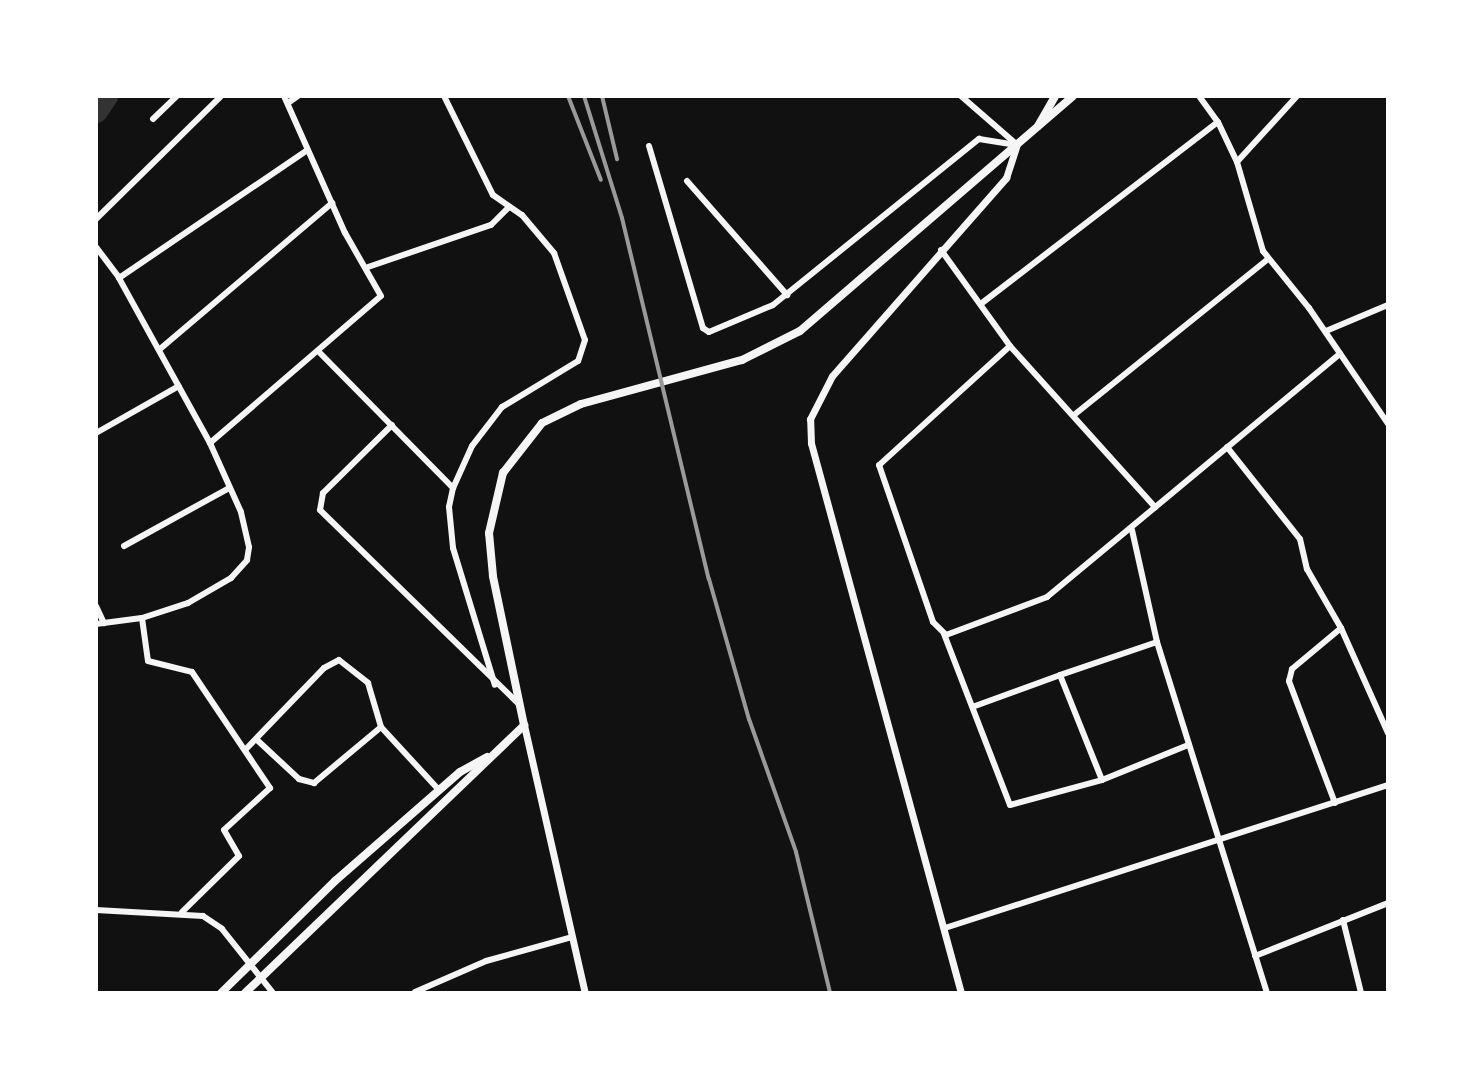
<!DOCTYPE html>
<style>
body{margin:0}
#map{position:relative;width:1484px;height:1089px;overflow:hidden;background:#111;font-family:Commissioner,sans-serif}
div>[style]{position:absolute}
.river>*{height:24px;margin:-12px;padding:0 12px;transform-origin:12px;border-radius:12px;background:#333}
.minor>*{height:6px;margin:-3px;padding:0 3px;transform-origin:3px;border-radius:3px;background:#f5f5f5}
.tertiary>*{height:7px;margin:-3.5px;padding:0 3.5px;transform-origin:3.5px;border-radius:3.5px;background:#f5f5f5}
.secondary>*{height:8px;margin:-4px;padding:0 4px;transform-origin:4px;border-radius:4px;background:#f5f5f5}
.rail>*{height:4px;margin:-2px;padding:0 2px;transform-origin:2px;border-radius:2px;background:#9a9a9a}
span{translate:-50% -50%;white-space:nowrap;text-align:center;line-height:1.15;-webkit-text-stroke:6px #fff;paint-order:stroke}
.frame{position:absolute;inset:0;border:98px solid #fff;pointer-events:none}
</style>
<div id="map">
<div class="river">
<i style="left:96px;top:111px;width:18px;rotate:-56deg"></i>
</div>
<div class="minor">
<i style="left:444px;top:96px;width:110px;rotate:63.7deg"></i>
<i style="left:493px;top:195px;width:35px;rotate:35deg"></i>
<i style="left:522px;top:215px;width:50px;rotate:49.9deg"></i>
<i style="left:554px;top:253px;width:92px;rotate:70.4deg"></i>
<i style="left:585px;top:340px;width:22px;rotate:108deg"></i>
<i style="left:578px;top:361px;width:89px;rotate:148.8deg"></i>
<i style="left:502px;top:407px;width:49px;rotate:127.6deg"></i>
<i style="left:472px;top:446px;width:46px;rotate:114.3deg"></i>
<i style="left:453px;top:488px;width:19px;rotate:102deg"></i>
<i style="left:449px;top:507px;width:41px;rotate:84.4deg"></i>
<i style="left:453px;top:548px;width:143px;rotate:73deg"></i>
<i style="left:961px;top:96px;width:72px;rotate:41deg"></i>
<i style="left:1199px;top:96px;width:32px;rotate:54deg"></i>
<i style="left:1297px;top:96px;width:89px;rotate:132.3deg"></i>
<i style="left:1237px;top:162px;width:93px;rotate:73.7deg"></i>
<i style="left:1263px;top:251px;width:73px;rotate:51.1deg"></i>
<i style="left:1309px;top:308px;width:140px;rotate:55.7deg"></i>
<i style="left:288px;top:103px;width:12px;rotate:-35deg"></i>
<i style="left:153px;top:119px;width:33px;rotate:-44deg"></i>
<i style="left:649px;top:146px;width:190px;rotate:73.5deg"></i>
<i style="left:703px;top:328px;width:7px;rotate:34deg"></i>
<i style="left:709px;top:332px;width:69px;rotate:-22.9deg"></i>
<i style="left:773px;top:305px;width:265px;rotate:-38.9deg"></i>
<i style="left:979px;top:139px;width:38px;rotate:9deg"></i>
<i style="left:687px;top:181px;width:152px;rotate:48.7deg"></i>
<i style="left:96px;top:219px;width:175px;rotate:-44.5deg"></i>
<i style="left:96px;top:247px;width:39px;rotate:53deg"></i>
<i style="left:941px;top:250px;width:118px;rotate:54.3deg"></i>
<i style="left:1010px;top:346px;width:177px;rotate:137.7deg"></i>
<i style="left:879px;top:465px;width:166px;rotate:71deg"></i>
<i style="left:933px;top:622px;width:18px;rotate:45deg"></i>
<i style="left:946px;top:635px;width:108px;rotate:-20.6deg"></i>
<i style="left:1047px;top:597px;width:381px;rotate:-39.7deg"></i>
<i style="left:368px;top:267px;width:130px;rotate:-18.9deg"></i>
<i style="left:491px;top:225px;width:25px;rotate:-45deg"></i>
<i style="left:982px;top:303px;width:297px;rotate:-37.5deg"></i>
<i style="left:1218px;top:122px;width:44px;rotate:64.6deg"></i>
<i style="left:1326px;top:331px;width:67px;rotate:-22.8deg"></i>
<i style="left:1010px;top:346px;width:217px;rotate:48deg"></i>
<i style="left:160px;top:349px;width:226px;rotate:-40.3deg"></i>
<i style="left:319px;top:352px;width:191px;rotate:45.4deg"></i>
<i style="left:1074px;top:415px;width:249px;rotate:-38.8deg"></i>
<i style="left:392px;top:425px;width:97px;rotate:135.4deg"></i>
<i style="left:323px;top:493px;width:17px;rotate:100deg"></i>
<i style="left:320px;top:510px;width:279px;rotate:44.3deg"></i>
<i style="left:96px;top:433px;width:95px;rotate:-29.5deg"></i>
<i style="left:210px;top:443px;width:225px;rotate:-40.7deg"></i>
<i style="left:381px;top:296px;width:73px;rotate:-119.7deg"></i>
<i style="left:345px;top:233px;width:150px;rotate:-114deg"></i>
<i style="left:1227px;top:447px;width:117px;rotate:51.6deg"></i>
<i style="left:1300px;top:539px;width:31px;rotate:77deg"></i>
<i style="left:1307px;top:569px;width:68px;rotate:60deg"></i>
<i style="left:1132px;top:530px;width:115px;rotate:77.4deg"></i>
<i style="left:1157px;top:642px;width:368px;rotate:72.6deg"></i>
<i style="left:124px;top:546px;width:120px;rotate:-28.9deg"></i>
<i style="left:96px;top:606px;width:19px;rotate:65deg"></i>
<i style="left:142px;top:618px;width:43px;rotate:82.1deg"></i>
<i style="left:148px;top:661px;width:45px;rotate:14deg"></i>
<i style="left:192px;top:672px;width:140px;rotate:56.1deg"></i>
<i style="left:270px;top:788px;width:62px;rotate:137.6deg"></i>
<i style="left:224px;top:830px;width:30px;rotate:60deg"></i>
<i style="left:239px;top:856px;width:80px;rotate:135.5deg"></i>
<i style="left:96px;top:624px;width:46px;rotate:-7.4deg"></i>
<i style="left:142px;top:618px;width:48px;rotate:-18.1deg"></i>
<i style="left:188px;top:603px;width:50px;rotate:-30.2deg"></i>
<i style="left:231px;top:578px;width:24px;rotate:-48deg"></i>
<i style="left:247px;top:560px;width:13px;rotate:-81deg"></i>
<i style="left:249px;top:547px;width:36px;rotate:-103deg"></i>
<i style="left:241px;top:512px;width:76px;rotate:-114.2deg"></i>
<i style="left:210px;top:443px;width:188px;rotate:-118.9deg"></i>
<i style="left:119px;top:278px;width:227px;rotate:-34.2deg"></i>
<i style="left:944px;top:634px;width:183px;rotate:68.9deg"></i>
<i style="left:1010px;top:805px;width:95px;rotate:-15.2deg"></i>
<i style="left:1157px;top:642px;width:102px;rotate:161.2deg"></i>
<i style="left:1060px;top:675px;width:113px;rotate:68.2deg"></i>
<i style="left:1102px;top:780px;width:93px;rotate:-22.1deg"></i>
<i style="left:975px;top:706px;width:90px;rotate:-20deg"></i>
<i style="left:256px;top:739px;width:59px;rotate:42.9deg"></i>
<i style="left:299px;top:779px;width:16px;rotate:15deg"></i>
<i style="left:314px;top:783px;width:87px;rotate:-39.9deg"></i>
<i style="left:246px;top:749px;width:112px;rotate:-46.1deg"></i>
<i style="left:324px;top:668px;width:17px;rotate:-28deg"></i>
<i style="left:339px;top:660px;width:37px;rotate:38deg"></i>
<i style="left:368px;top:683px;width:46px;rotate:73.5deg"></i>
<i style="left:381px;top:727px;width:86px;rotate:47.4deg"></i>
<i style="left:1335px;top:803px;width:130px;rotate:-110.7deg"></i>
<i style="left:1289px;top:681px;width:12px;rotate:-76deg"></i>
<i style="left:1292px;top:669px;width:64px;rotate:-39.9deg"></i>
<i style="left:1341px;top:628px;width:115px;rotate:65.9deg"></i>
<i style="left:96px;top:910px;width:107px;rotate:3.2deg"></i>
<i style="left:203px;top:916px;width:23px;rotate:34deg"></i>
<i style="left:222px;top:929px;width:82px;rotate:51.4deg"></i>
<i style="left:1343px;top:920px;width:75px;rotate:76.1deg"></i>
<i style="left:945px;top:928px;width:466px;rotate:-17.9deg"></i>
<i style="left:1255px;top:956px;width:143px;rotate:-21.7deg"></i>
<i style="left:415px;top:992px;width:77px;rotate:-23.6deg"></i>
<i style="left:486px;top:961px;width:89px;rotate:-15.6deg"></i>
</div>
<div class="tertiary">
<i style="left:524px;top:725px;width:275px;rotate:77.2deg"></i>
<i style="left:961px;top:993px;width:570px;rotate:-105.26deg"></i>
<i style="left:811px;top:443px;width:24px;rotate:-92deg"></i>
<i style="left:810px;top:419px;width:48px;rotate:-62.9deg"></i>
<i style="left:832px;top:376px;width:264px;rotate:-48.7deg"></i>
<i style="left:1006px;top:178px;width:35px;rotate:-72deg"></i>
</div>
<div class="secondary">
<i style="left:1038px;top:126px;width:34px;rotate:-60deg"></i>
<i style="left:221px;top:993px;width:160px;rotate:-44.5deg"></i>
<i style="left:335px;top:881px;width:166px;rotate:-41.1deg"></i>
<i style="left:460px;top:772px;width:31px;rotate:-29deg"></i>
<i style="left:245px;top:993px;width:387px;rotate:-43.8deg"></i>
<i style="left:524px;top:725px;width:152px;rotate:-101.8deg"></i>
<i style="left:493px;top:576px;width:43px;rotate:-95.3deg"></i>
<i style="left:489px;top:533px;width:62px;rotate:-76.9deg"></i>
<i style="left:503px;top:473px;width:63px;rotate:-52deg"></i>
<i style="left:542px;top:423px;width:43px;rotate:-26deg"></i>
<i style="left:581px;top:404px;width:167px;rotate:-15.3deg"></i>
<i style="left:742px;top:360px;width:65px;rotate:-26.6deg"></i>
<i style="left:800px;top:331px;width:360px;rotate:-40.7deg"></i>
</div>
<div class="rail">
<i style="left:568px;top:96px;width:90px;rotate:68.6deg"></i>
<i style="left:584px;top:96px;width:128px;rotate:72.7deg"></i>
<i style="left:622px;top:218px;width:371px;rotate:76.5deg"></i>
<i style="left:709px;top:579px;width:146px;rotate:74.1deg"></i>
<i style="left:749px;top:719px;width:141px;rotate:70.5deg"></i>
<i style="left:796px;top:852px;width:145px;rotate:76.4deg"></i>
<i style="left:602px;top:96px;width:65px;rotate:76.6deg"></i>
</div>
<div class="frame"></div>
</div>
